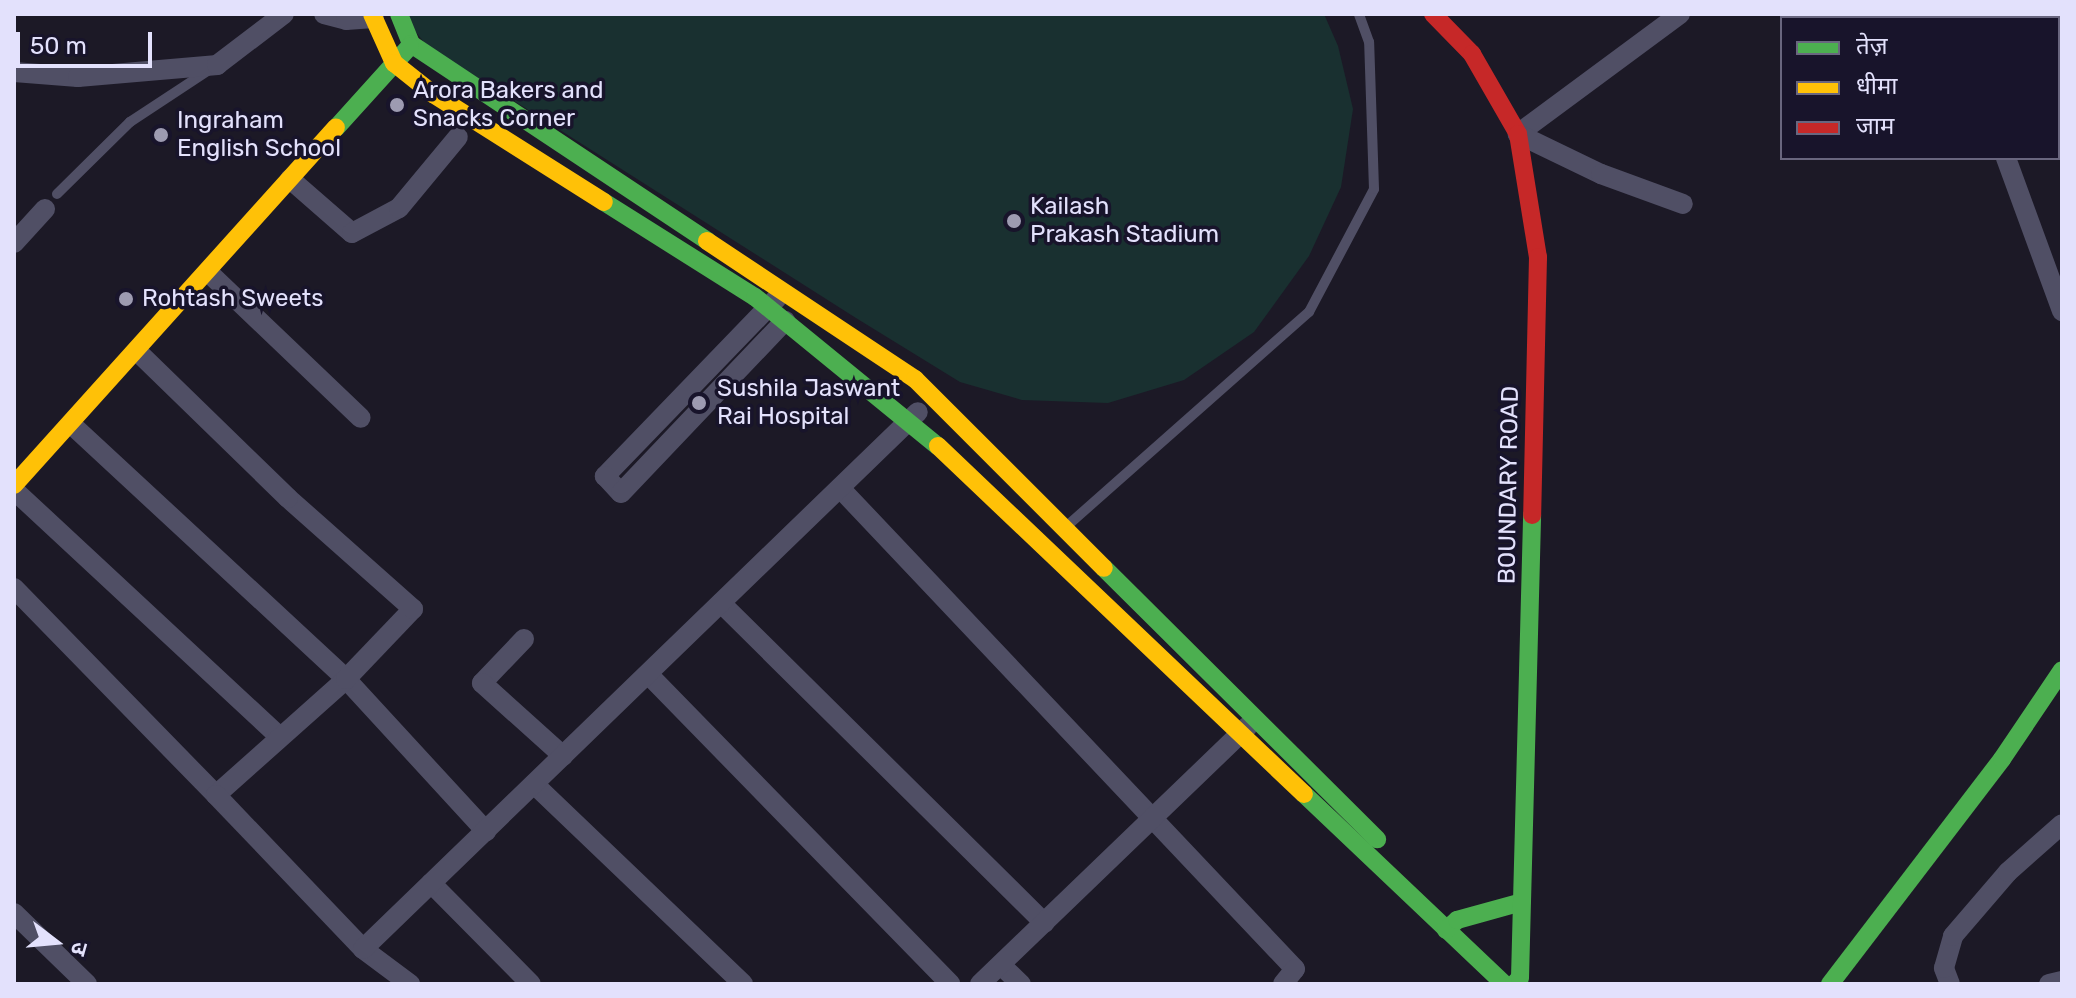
<!DOCTYPE html>
<meta charset="utf-8">
<style>
body{margin:0}
#map{position:relative;width:2076px;height:998px;overflow:hidden;background:#1c1926;font-family:Rubik,"Noto Sans Devanagari",sans-serif}
div>[style]{position:absolute}
.green>*{inset:0;background:#193030}
.lane>*{height:10px;margin:-5px;padding:0 5px;transform-origin:5px;border-radius:5px;background:#504f65}
.street>*{height:20px;margin:-10px;padding:0 10px;transform-origin:10px;border-radius:10px;background:#504f65}
.fast>*{height:18px;margin:-9px;padding:0 9px;transform-origin:9px;border-radius:9px;background:#4caf50}
.slow>*{height:18px;margin:-9px;padding:0 9px;transform-origin:9px;border-radius:9px;background:#ffc107}
.jam>*{height:18px;margin:-9px;padding:0 9px;transform-origin:9px;border-radius:9px;background:#c62828}
.dots>*{width:22px;height:22px;translate:-50% -50%;box-sizing:border-box;border:4px solid #18142b;border-radius:50%}
span{translate:-50% -50%;white-space:nowrap;text-align:center;line-height:1.15;-webkit-text-stroke:7px #18142b;paint-order:stroke}
.poi-label{font-size:24px;color:#e3e1fc}
.left{translate:0 -50%;text-align:left}
.street-label{font-size:24px;color:#e3e1fc}
.frame{position:absolute;inset:0;border:16px solid #e3e1fc;pointer-events:none}
.legend{position:absolute;left:1780px;top:16px;width:280px;height:144px;box-sizing:border-box;background:#18142b;border:2px solid #69667f;margin:0;padding:10px 14px;list-style:none;font-size:24px;color:#e3e1fc}
.legend li{display:flex;align-items:center;gap:16px;height:40px}
.legend b{width:40px;border:2px solid #69667f}
.north{position:absolute;left:16px;top:902px;width:80px;height:80px;-webkit-text-stroke:6px #18142b;paint-order:stroke;rotate:106deg;font-size:22px;font-weight:700;line-height:32px;text-align:center;color:#e3e1fc}
.north::after{content:'';display:block;margin:auto;width:28px;height:36px;background:#e3e1fc;clip-path:polygon(50% 0,100% 100%,50% 72%,0 100%)}
.scale{position:absolute;left:16px;top:32px;width:136px;height:36px;box-sizing:border-box;border:4px solid #e3e1fc;border-top:0;padding-left:10px;font-size:24px;line-height:28px;white-space:nowrap;color:#e3e1fc;-webkit-text-stroke:6px #18142b;paint-order:stroke}
</style>
<div id="map">
<div class="green">
<i style="clip-path:polygon(402px 14px,1324px 14px,1338px 46px,1353px 109px,1341px 187px,1309px 256px,1254px 332px,1184px 380px,1108px 403px,1022px 400px,960px 382px,856px 318px,426px 45px)"></i>
</div>
<div class="lane">
<i style="left:57px;top:194px;width:103px;rotate:-44.6deg"></i>
<i style="left:130px;top:122px;width:98px;rotate:-33.4deg"></i>
<i style="left:1068px;top:525px;width:322px;rotate:-41.5deg"></i>
<i style="left:1309px;top:312px;width:139px;rotate:-62.1deg"></i>
<i style="left:1374px;top:189px;width:147px;rotate:-91.9deg"></i>
<i style="left:1369px;top:42px;width:30px;rotate:-110deg"></i>
</div>
<div class="street">
<i style="left:324px;top:14px;width:23px;rotate:15deg"></i>
<i style="left:346px;top:20px;width:28px;rotate:-4deg"></i>
<i style="left:1680px;top:14px;width:202px;rotate:143.5deg"></i>
<i style="left:1518px;top:134px;width:92px;rotate:25.7deg"></i>
<i style="left:1601px;top:174px;width:87px;rotate:20.1deg"></i>
<i style="left:1944px;top:14px;width:4px;rotate:76deg"></i>
<i style="left:2038px;top:14px;width:4px;rotate:63deg"></i>
<i style="left:2058px;top:54px;width:9px;rotate:63deg"></i>
<i style="left:14px;top:72px;width:64px;rotate:4.5deg"></i>
<i style="left:78px;top:77px;width:140px;rotate:-4.9deg"></i>
<i style="left:217px;top:65px;width:84px;rotate:-37.3deg"></i>
<i style="left:2006px;top:158px;width:163px;rotate:69.9deg"></i>
<i style="left:290px;top:179px;width:82px;rotate:41.1deg"></i>
<i style="left:352px;top:233px;width:53px;rotate:-28deg"></i>
<i style="left:399px;top:208px;width:92px;rotate:-50.3deg"></i>
<i style="left:14px;top:243px;width:46px;rotate:-47.6deg"></i>
<i style="left:208px;top:272px;width:211px;rotate:43.7deg"></i>
<i style="left:777px;top:298px;width:248px;rotate:134deg"></i>
<i style="left:605px;top:476px;width:23px;rotate:47deg"></i>
<i style="left:621px;top:493px;width:238px;rotate:-46.4deg"></i>
<i style="left:71px;top:424px;width:375px;rotate:42.8deg"></i>
<i style="left:346px;top:679px;width:207px;rotate:47.4deg"></i>
<i style="left:840px;top:488px;width:662px;rotate:46.59deg"></i>
<i style="left:1295px;top:969px;width:19px;rotate:129deg"></i>
<i style="left:14px;top:490px;width:362px;rotate:42.9deg"></i>
<i style="left:14px;top:588px;width:289px;rotate:45.7deg"></i>
<i style="left:216px;top:795px;width:174px;rotate:-41.7deg"></i>
<i style="left:346px;top:679px;width:97px;rotate:-46.3deg"></i>
<i style="left:413px;top:609px;width:167px;rotate:-138.4deg"></i>
<i style="left:288px;top:498px;width:211px;rotate:-135.8deg"></i>
<i style="left:721px;top:603px;width:455px;rotate:44.7deg"></i>
<i style="left:524px;top:639px;width:61px;rotate:133.7deg"></i>
<i style="left:482px;top:683px;width:109px;rotate:42deg"></i>
<i style="left:648px;top:674px;width:433px;rotate:45.7deg"></i>
<i style="left:534px;top:784px;width:289px;rotate:43.7deg"></i>
<i style="left:216px;top:795px;width:213px;rotate:46.3deg"></i>
<i style="left:363px;top:949px;width:59px;rotate:36.7deg"></i>
<i style="left:431px;top:883px;width:142px;rotate:45.3deg"></i>
<i style="left:14px;top:913px;width:102px;rotate:44.2deg"></i>
<i style="left:363px;top:949px;width:772px;rotate:-44.06deg"></i>
<i style="left:1001px;top:965px;width:28px;rotate:44deg"></i>
<i style="left:980px;top:984px;width:372px;rotate:-43.9deg"></i>
<i style="left:1950px;top:984px;width:17px;rotate:-111deg"></i>
<i style="left:1944px;top:968px;width:33px;rotate:-74deg"></i>
<i style="left:1953px;top:936px;width:84px;rotate:-49.3deg"></i>
<i style="left:2008px;top:872px;width:72px;rotate:-41.6deg"></i>
<i style="left:2049px;top:984px;width:13px;rotate:-13deg"></i>
</div>
<div class="fast">
<i style="left:399px;top:14px;width:32px;rotate:68deg"></i>
<i style="left:411px;top:44px;width:356px;rotate:33.6deg"></i>
<i style="left:336px;top:128px;width:110px;rotate:-47.9deg"></i>
<i style="left:604px;top:202px;width:178px;rotate:32.2deg"></i>
<i style="left:755px;top:297px;width:236px;rotate:39.2deg"></i>
<i style="left:1104px;top:568px;width:385px;rotate:44.8deg"></i>
<i style="left:1304px;top:794px;width:276px;rotate:43.5deg"></i>
<i style="left:1446px;top:930px;width:15px;rotate:-42deg"></i>
<i style="left:1457px;top:920px;width:67px;rotate:-15.5deg"></i>
<i style="left:1514px;top:984px;width:8px;rotate:-45deg"></i>
<i style="left:1520px;top:978px;width:463px;rotate:-88.5deg"></i>
<i style="left:1830px;top:984px;width:283px;rotate:-52.6deg"></i>
<i style="left:2002px;top:759px;width:107px;rotate:-56deg"></i>
</div>
<div class="slow">
<i style="left:372px;top:14px;width:54px;rotate:65.8deg"></i>
<i style="left:394px;top:63px;width:50px;rotate:38.5deg"></i>
<i style="left:433px;top:94px;width:202px;rotate:32.3deg"></i>
<i style="left:707px;top:241px;width:250px;rotate:33.6deg"></i>
<i style="left:915px;top:379px;width:267px;rotate:45deg"></i>
<i style="left:938px;top:446px;width:505px;rotate:43.56deg"></i>
<i style="left:14px;top:485px;width:481px;rotate:-48deg"></i>
</div>
<div class="jam">
<i style="left:1433px;top:14px;width:56px;rotate:45.7deg"></i>
<i style="left:1472px;top:54px;width:92px;rotate:60.1deg"></i>
<i style="left:1518px;top:134px;width:125px;rotate:80.8deg"></i>
<i style="left:1538px;top:257px;width:258px;rotate:91.3deg"></i>
</div>
<div class="dots">
<i style="left:397px;top:105px;background:#9d9bb1"></i>
<i style="left:161px;top:135px;background:#9d9bb1"></i>
<i style="left:1014px;top:221px;background:#9d9bb1"></i>
<i style="left:126px;top:299px;background:#9d9bb1"></i>
<i style="left:699px;top:403px;background:#9d9bb1"></i>
</div>
<div class="poi-label">
<span class="left" style="left:413px;top:105px">Arora Bakers and<br>Snacks Corner</span>
<span class="left" style="left:177px;top:135px">Ingraham<br>English School</span>
<span class="left" style="left:1030px;top:221px">Kailash<br>Prakash Stadium</span>
<span class="left" style="left:142px;top:299px">Rohtash Sweets</span>
<span class="left" style="left:717px;top:403px">Sushila Jaswant<br>Rai Hospital</span>
</div>
<div class="street-label">
<span style="left:1509px;top:485px;rotate:-89deg">BOUNDARY ROAD</span>
</div>
<div class="frame"></div>
<ul class="legend">
<li><b style="height:10px;background:#4caf50"></b>तेज़</li>
<li><b style="height:10px;background:#ffc107"></b>धीमा</li>
<li><b style="height:10px;background:#c62828"></b>जाम</li>
</ul>
<div class="north">उ</div>
<div class="scale">50 m</div>
</div>
